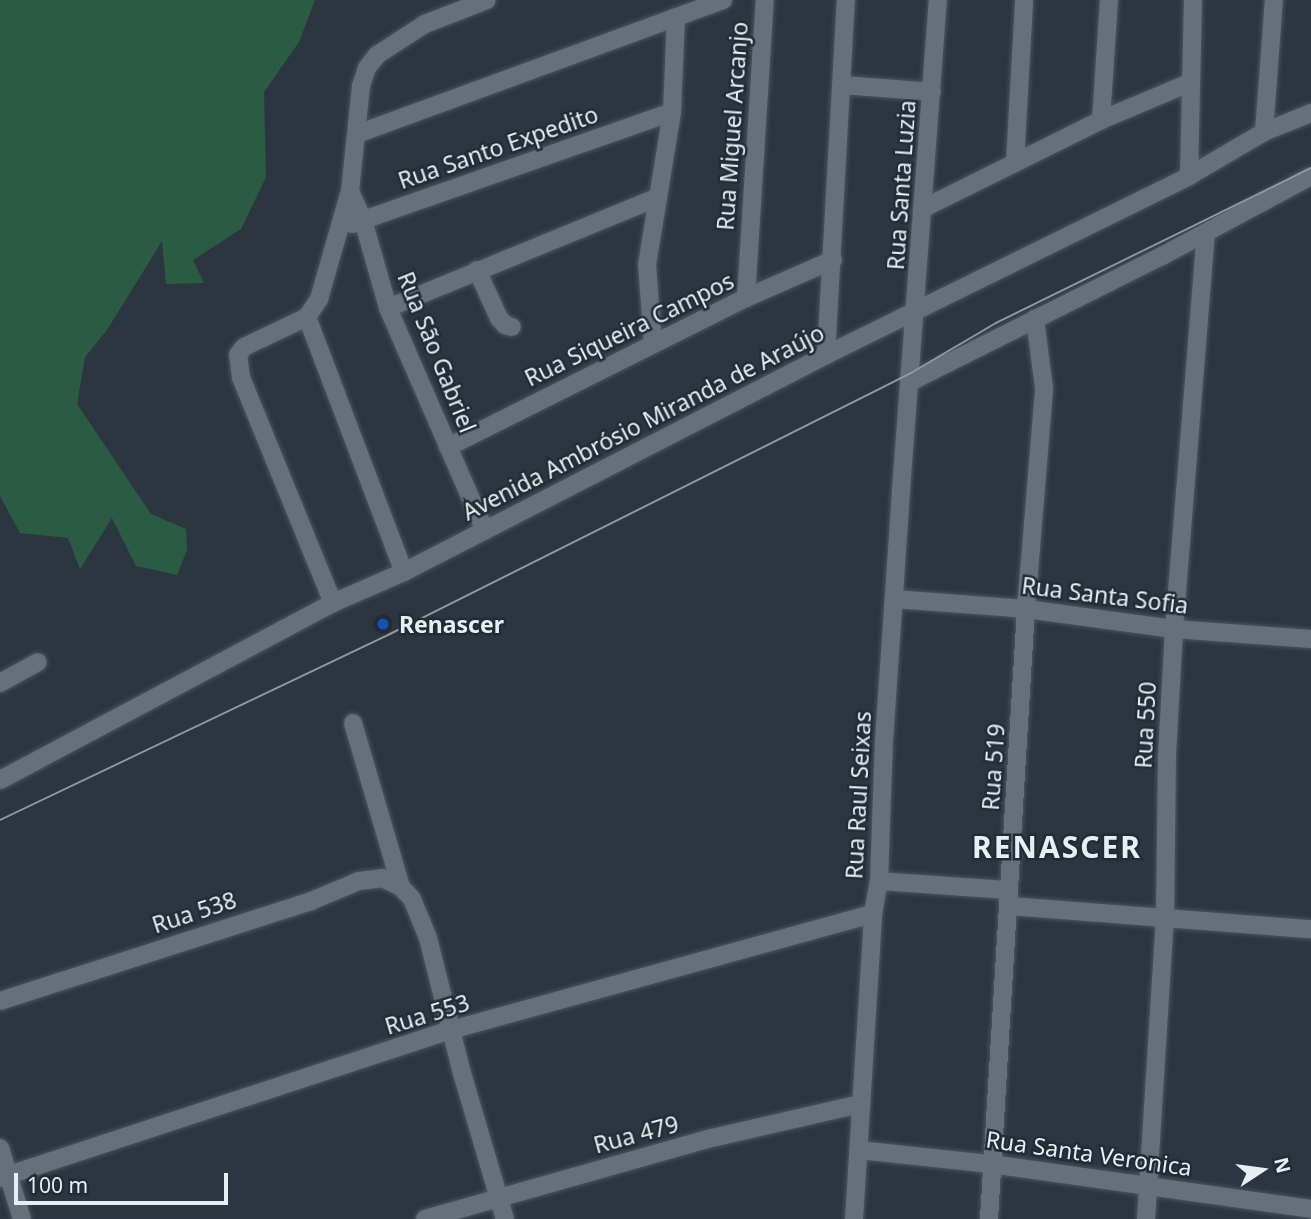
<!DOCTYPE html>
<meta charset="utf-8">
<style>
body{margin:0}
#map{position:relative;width:1311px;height:1219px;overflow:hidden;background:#2c3640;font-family:"Noto Sans",sans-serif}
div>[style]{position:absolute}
.green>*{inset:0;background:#2b5c43}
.roads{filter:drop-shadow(0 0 2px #4b545c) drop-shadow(0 0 2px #4b545c)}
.minor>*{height:18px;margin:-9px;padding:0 9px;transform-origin:9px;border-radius:9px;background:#65707b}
.tram>*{height:2px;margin:-1px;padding:0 1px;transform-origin:1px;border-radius:1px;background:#8f979f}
.dots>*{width:19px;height:19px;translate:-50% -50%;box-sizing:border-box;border:4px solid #222c36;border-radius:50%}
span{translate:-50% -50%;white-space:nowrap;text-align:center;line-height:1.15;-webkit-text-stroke:5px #222c36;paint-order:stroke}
.street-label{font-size:23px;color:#e7eef4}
.poi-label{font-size:23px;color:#e7eef4;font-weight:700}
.left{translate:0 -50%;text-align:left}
.district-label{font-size:30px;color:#e7eef4;font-weight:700;letter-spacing:2px}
.north{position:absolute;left:1227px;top:1135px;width:70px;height:70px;-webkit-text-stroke:5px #222c36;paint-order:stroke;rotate:77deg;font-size:19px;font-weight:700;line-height:28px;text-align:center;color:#e7eef4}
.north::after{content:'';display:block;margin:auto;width:24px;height:32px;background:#e7eef4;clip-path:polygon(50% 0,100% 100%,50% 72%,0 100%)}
.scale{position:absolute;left:14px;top:1173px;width:214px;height:32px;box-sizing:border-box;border:4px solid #e7eef4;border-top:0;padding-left:9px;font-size:21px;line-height:24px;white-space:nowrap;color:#e7eef4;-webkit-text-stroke:5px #222c36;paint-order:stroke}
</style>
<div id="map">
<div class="green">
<i style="clip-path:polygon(0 0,315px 0,299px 42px,264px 92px,266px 177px,241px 229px,193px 260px,204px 283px,166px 284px,162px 241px,107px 330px,85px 357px,77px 404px,151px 514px,186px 529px,187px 550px,177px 575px,136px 566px,112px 518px,80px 569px,68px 538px,20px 533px,0 496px)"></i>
</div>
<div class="roads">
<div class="minor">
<i style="left:842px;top:85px;width:90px;rotate:4.4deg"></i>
<i style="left:1101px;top:120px;width:120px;rotate:-86.2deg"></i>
<i style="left:1264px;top:132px;width:132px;rotate:-85.7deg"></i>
<i style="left:357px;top:134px;width:390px;rotate:-20.1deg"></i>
<i style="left:1015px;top:163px;width:163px;rotate:-86.8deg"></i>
<i style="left:1189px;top:176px;width:176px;rotate:-88.7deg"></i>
<i style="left:350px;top:191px;width:32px;rotate:66deg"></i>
<i style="left:363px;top:220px;width:91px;rotate:74.1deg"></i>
<i style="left:388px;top:308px;width:241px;rotate:66.5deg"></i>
<i style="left:922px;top:209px;width:200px;rotate:-26.4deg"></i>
<i style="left:1101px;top:120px;width:95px;rotate:-22.8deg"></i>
<i style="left:352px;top:224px;width:339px;rotate:-19.3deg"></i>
<i style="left:477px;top:270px;width:53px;rotate:65.4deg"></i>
<i style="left:499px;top:318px;width:9px;rotate:49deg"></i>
<i style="left:505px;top:325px;width:7px;rotate:16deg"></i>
<i style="left:746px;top:298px;width:299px;rotate:-86.4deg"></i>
<i style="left:388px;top:308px;width:292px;rotate:-22.3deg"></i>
<i style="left:307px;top:317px;width:273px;rotate:69.2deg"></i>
<i style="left:653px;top:344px;width:79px;rotate:-94.3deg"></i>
<i style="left:647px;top:265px;width:155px;rotate:-80.7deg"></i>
<i style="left:672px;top:112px;width:95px;rotate:-87.6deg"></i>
<i style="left:826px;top:355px;width:356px;rotate:-86.8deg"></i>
<i style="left:910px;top:382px;width:282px;rotate:-26.6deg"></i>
<i style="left:1162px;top:256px;width:169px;rotate:-28.2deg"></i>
<i style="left:448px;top:447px;width:333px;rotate:-26.6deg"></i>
<i style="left:746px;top:298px;width:95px;rotate:-23.6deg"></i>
<i style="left:894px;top:599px;width:132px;rotate:4.3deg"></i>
<i style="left:1026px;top:609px;width:149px;rotate:7.7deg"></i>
<i style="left:1174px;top:629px;width:137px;rotate:4.2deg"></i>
<i style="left:333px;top:603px;width:243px;rotate:-112.2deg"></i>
<i style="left:241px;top:378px;width:23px;rotate:-97deg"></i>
<i style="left:238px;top:355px;width:10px;rotate:-53deg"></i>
<i style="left:244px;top:347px;width:70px;rotate:-25.5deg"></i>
<i style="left:307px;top:317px;width:22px;rotate:-56deg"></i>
<i style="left:319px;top:299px;width:112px;rotate:-74deg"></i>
<i style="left:350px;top:191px;width:106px;rotate:-84deg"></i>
<i style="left:361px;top:86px;width:19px;rotate:-72deg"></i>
<i style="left:367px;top:68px;width:16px;rotate:-52deg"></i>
<i style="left:377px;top:55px;width:57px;rotate:-32.9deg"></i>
<i style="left:425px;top:24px;width:66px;rotate:-21.2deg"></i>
<i style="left:0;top:683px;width:43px;rotate:-28.9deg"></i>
<i style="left:353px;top:723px;width:171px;rotate:73.7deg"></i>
<i style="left:0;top:780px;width:377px;rotate:-28deg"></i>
<i style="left:333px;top:603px;width:77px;rotate:-23.6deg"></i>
<i style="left:404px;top:572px;width:475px;rotate:-27.2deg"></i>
<i style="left:826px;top:355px;width:405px;rotate:-26.2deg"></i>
<i style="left:1189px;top:176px;width:87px;rotate:-30.4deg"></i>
<i style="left:1264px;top:132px;width:51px;rotate:-22deg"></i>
<i style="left:879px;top:881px;width:130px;rotate:4deg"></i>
<i style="left:1009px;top:906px;width:303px;rotate:4.4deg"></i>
<i style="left:0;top:1001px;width:327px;rotate:-17.8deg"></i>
<i style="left:311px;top:901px;width:52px;rotate:-22.6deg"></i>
<i style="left:359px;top:881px;width:23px;rotate:-7deg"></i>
<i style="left:382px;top:878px;width:21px;rotate:25deg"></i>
<i style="left:401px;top:887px;width:16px;rotate:47deg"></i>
<i style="left:412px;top:899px;width:42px;rotate:67.7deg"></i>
<i style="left:428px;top:938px;width:139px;rotate:75.9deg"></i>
<i style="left:462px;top:1073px;width:152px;rotate:73.6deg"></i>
<i style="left:0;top:1148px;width:74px;rotate:72.8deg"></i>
<i style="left:859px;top:1150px;width:133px;rotate:6.1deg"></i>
<i style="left:991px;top:1164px;width:323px;rotate:8deg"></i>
<i style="left:0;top:1178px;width:475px;rotate:-18.2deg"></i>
<i style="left:451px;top:1030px;width:438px;rotate:-15.4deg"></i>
<i style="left:425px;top:1219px;width:298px;rotate:-15.8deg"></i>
<i style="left:712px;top:1138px;width:153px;rotate:-12.9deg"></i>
<i style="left:854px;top:1219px;width:306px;rotate:-86.4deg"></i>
<i style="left:873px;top:914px;width:34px;rotate:-80deg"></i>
<i style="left:879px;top:881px;width:140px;rotate:-88deg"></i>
<i style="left:884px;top:741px;width:252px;rotate:-86.1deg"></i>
<i style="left:901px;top:490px;width:491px;rotate:-85.7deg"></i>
<i style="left:989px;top:1219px;width:611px;rotate:-86.53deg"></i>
<i style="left:1026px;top:609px;width:222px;rotate:-85.3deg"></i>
<i style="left:1044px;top:388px;width:70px;rotate:-97.4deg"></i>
<i style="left:1146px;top:1219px;width:301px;rotate:-86.4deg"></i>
<i style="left:1165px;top:919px;width:164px;rotate:-89.3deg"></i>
<i style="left:1167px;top:755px;width:126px;rotate:-86.8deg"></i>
<i style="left:1174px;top:629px;width:396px;rotate:-85.4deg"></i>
</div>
</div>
<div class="tram">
<i style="left:0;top:820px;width:432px;rotate:-25.5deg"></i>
<i style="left:390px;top:634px;width:583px;rotate:-26.61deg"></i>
<i style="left:911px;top:373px;width:99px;rotate:-30.5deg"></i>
<i style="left:996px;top:323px;width:351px;rotate:-26.2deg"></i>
</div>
<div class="dots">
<i style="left:383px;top:624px;background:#1a4fb4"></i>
</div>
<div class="street-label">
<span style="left:732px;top:126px;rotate:-86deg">Rua Miguel Arcanjo</span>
<span style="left:498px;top:147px;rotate:-19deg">Rua Santo Expedito</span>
<span style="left:901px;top:185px;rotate:-86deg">Rua Santa Luzia</span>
<span style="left:629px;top:329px;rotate:-26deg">Rua Siqueira Campos</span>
<span style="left:437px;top:352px;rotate:68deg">Rua São Gabriel</span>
<span style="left:643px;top:422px;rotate:-27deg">Avenida Ambrósio Miranda de Araújo</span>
<span style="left:1105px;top:595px;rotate:7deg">Rua Santa Sofia</span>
<span style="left:1145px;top:725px;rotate:-87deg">Rua 550</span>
<span style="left:993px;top:767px;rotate:-86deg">Rua 519</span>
<span style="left:858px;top:795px;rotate:-87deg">Rua Raul Seixas</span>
<span style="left:194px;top:912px;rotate:-18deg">Rua 538</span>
<span style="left:427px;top:1014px;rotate:-17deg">Rua 553</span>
<span style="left:636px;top:1134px;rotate:-15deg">Rua 479</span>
<span style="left:1089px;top:1153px;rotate:8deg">Rua Santa Veronica</span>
</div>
<div class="poi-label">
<span class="left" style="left:399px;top:624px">Renascer</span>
</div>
<div class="district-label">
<span style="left:1057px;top:847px">RENASCER</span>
</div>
<div class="north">N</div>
<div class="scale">100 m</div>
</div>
